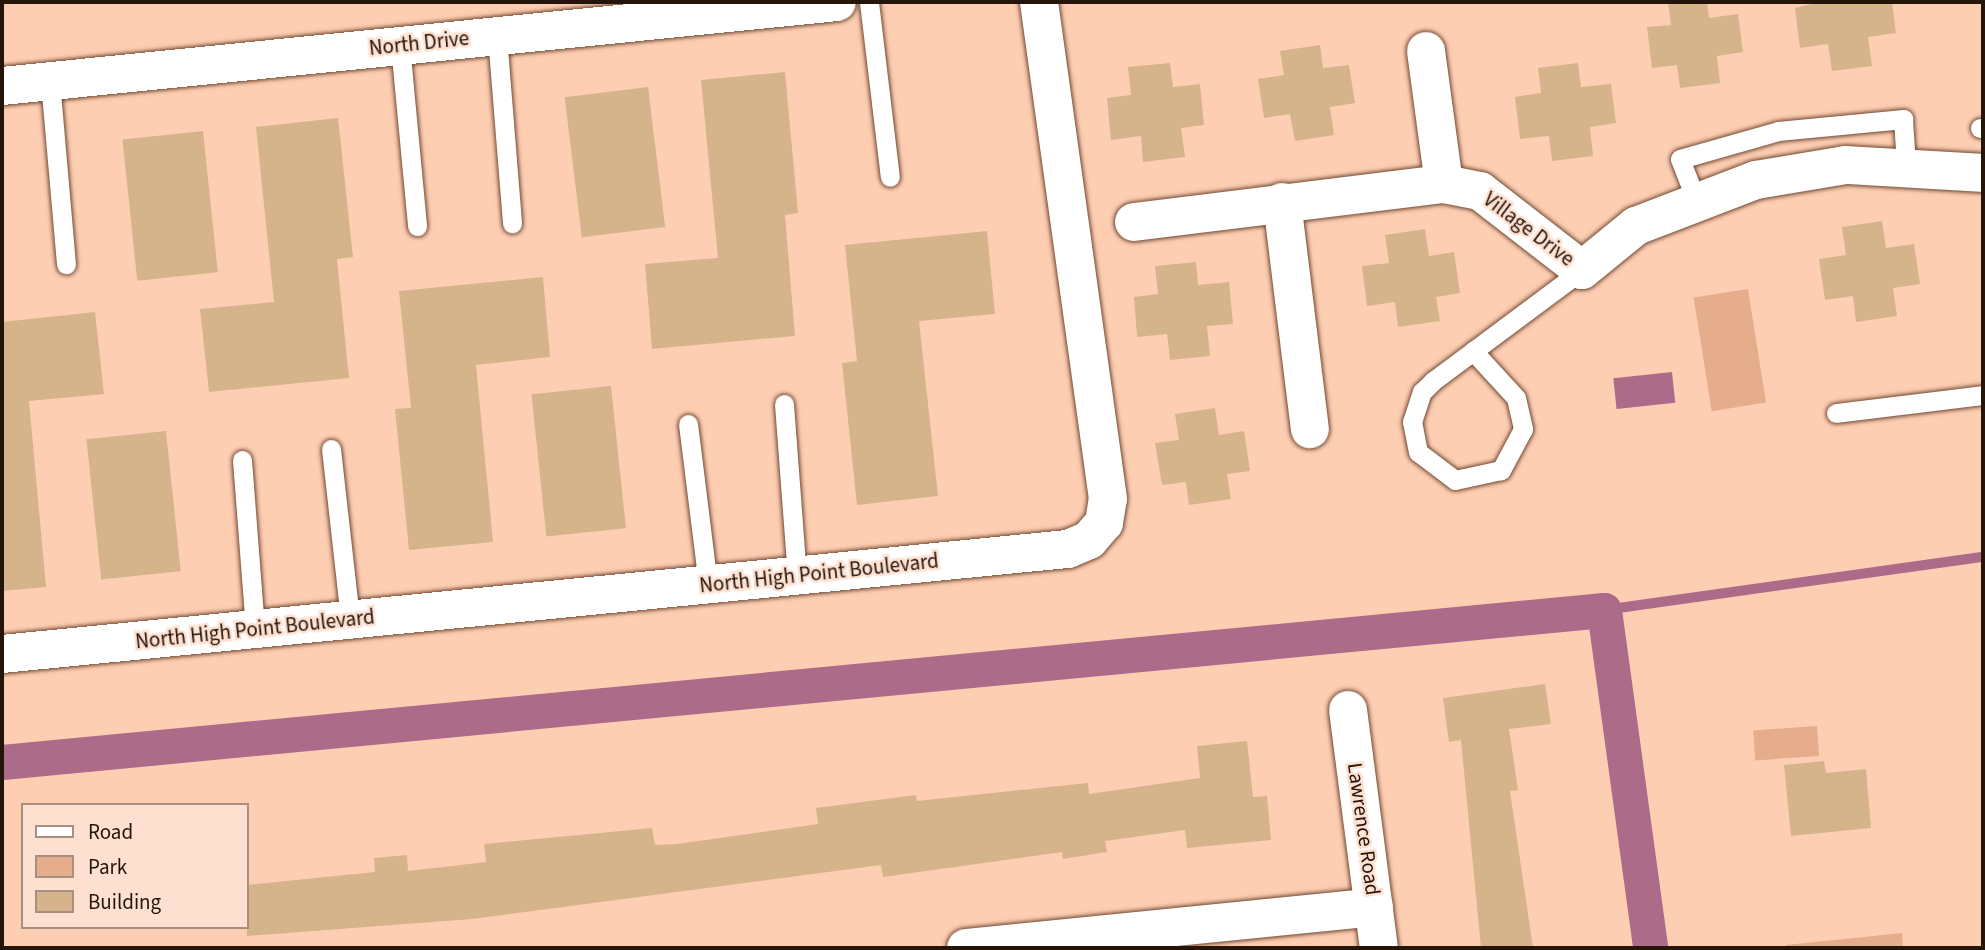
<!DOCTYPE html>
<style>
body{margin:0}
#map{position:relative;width:1985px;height:950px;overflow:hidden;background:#feceb3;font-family:"Source Sans 3",sans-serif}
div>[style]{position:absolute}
.green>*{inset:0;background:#e5ad8c;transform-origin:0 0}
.water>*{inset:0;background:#ac6b88;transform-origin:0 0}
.stream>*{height:10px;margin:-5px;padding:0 5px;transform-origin:5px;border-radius:5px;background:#ac6b88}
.canal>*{height:35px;margin:-17.5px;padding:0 17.5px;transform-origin:17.5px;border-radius:17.5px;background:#ac6b88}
.building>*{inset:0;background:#d5b48c;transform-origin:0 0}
.roads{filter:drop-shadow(0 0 2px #704931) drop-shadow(0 0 2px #704931)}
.service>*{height:19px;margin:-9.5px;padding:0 9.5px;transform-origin:9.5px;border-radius:9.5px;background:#fff}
.minor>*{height:38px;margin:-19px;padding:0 19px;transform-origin:19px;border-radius:19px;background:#fff}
span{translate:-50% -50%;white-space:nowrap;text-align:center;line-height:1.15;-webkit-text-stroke:5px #fde0d0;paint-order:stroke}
.street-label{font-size:21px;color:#24140a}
.frame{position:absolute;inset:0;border:4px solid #24140a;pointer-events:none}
.legend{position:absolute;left:21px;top:803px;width:228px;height:126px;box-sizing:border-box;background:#fde0d0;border:2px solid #a68e81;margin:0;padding:9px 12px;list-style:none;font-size:21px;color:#24140a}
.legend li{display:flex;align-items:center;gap:14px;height:35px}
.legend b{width:35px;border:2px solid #a68e81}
</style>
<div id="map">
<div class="green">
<i style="left:1748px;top:289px;width:115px;height:55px;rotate:81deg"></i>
<i style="left:1817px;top:726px;width:30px;height:64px;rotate:86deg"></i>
<i style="clip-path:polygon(1902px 933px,1903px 948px,1786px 948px,1786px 945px)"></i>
</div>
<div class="water">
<i style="left:1672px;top:372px;width:31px;height:59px;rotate:84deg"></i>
</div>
<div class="stream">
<i style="left:1604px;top:610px;width:383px;rotate:-8deg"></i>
</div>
<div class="canal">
<i style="left:2px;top:762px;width:1609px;rotate:-5.42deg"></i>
<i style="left:1604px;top:610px;width:341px;rotate:82.2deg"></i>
</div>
<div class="building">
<i style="clip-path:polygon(1668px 2px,1707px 2px,1709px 18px,1738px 14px,1743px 52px,1717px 56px,1720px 83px,1680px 88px,1677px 65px,1652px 68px,1647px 27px,1671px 25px)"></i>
<i style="clip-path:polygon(1820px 2px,1892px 2px,1896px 33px,1868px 37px,1872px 66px,1832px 71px,1828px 44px,1800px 48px,1795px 8px)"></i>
<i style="clip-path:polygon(1320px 45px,1323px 68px,1349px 65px,1355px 103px,1330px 107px,1334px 135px,1295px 141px,1290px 114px,1264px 118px,1258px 79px,1284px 75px,1280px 51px)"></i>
<i style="clip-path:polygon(1170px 63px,1173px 87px,1200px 84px,1204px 125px,1181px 128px,1185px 157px,1143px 162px,1141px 136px,1111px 140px,1107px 98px,1131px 95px,1128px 67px)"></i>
<i style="clip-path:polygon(1578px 63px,1581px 87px,1611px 84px,1616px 123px,1590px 127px,1593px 156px,1552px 161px,1549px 136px,1520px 139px,1515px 97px,1541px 93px,1538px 68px)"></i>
<i style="clip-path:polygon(785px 72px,798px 213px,785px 215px,795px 336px,652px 349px,645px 264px,718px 258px,701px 80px)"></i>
<i style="left:648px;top:87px;width:141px;height:84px;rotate:83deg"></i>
<i style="clip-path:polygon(338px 118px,353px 257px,337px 259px,349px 378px,209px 392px,200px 309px,274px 302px,256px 127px)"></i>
<i style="left:203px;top:131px;width:142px;height:81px;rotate:84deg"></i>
<i style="clip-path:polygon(1882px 221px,1886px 248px,1914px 244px,1920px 284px,1893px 288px,1897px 316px,1856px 322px,1853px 296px,1825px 300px,1819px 259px,1846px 255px,1842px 227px)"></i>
<i style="clip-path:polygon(1425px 229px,1429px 256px,1454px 252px,1460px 293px,1436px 297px,1440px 321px,1398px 327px,1395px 302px,1367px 306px,1362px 266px,1389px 263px,1385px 235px)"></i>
<i style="clip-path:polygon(987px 231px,995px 314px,919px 321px,938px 496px,857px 505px,842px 363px,857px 361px,845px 245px)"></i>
<i style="clip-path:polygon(1196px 262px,1198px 285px,1229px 282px,1233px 324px,1207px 326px,1210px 356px,1170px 360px,1167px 334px,1137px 337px,1134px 297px,1158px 294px,1155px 266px)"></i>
<i style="clip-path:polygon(543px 277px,550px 357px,476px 365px,493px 542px,409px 550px,395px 409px,411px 408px,399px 291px)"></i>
<i style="clip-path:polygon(95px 312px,104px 394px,29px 401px,46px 587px,2px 591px,2px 322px)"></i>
<i style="left:611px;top:386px;width:143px;height:80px;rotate:84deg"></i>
<i style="clip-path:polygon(1215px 408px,1219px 435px,1244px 431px,1250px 471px,1227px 474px,1231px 499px,1189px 505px,1186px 482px,1162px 485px,1155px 443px,1179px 440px,1175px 414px)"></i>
<i style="left:166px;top:431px;width:141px;height:80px;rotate:84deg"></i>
<i style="clip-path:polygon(1545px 684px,1551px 724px,1509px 729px,1518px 790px,1510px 791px,1533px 948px,1481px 948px,1461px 740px,1449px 742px,1443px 698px)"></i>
<i style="clip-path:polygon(1247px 741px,1253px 797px,1267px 796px,1271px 840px,1187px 848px,1185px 830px,1105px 841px,1107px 852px,1063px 859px,1062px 852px,883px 877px,881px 865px,472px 919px,247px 936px,247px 885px,375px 872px,374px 858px,407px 855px,408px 871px,486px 862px,484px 844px,652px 828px,655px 845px,677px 844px,818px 824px,816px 808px,916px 795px,917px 801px,1088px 783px,1089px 794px,1200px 778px,1197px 746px)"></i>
<i style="clip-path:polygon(1824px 761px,1826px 773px,1866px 769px,1871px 828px,1791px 836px,1784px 765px)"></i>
</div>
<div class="roads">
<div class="service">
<i style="left:869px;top:2px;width:176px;rotate:83.2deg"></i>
<i style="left:497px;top:36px;width:188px;rotate:85.4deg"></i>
<i style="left:400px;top:45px;width:182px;rotate:84.6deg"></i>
<i style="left:50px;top:81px;width:184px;rotate:85deg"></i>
<i style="left:1980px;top:128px;width:3px"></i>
<i style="left:1696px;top:200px;width:44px;rotate:-111.3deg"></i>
<i style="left:1680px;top:159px;width:102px;rotate:-15.9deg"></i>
<i style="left:1778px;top:131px;width:126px;rotate:-5.5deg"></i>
<i style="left:1903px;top:119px;width:47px;rotate:86.3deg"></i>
<i style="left:1473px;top:351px;width:64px;rotate:47.5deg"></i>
<i style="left:1516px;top:398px;width:32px;rotate:77deg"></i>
<i style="left:1523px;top:429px;width:47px;rotate:118.2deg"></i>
<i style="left:1501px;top:470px;width:47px;rotate:167.7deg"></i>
<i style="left:1455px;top:480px;width:46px;rotate:-142.9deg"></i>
<i style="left:1418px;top:452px;width:31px;rotate:-101deg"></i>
<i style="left:1412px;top:422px;width:32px;rotate:-72deg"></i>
<i style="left:1422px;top:392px;width:16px;rotate:-45deg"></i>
<i style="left:1433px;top:381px;width:186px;rotate:-36.7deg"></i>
<i style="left:784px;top:404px;width:171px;rotate:85.7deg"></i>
<i style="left:1836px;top:413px;width:148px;rotate:-7deg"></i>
<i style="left:688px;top:424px;width:161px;rotate:82.9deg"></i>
<i style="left:331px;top:449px;width:171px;rotate:83.6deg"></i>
<i style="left:242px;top:460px;width:169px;rotate:85.6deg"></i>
</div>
<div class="minor">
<i style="left:1426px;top:51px;width:134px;rotate:82.3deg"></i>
<i style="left:2px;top:86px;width:839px;rotate:-5.74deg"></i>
<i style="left:1282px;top:202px;width:229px;rotate:83deg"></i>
<i style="left:1134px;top:222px;width:312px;rotate:-7deg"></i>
<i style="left:1444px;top:184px;width:37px;rotate:11deg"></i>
<i style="left:1480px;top:191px;width:129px;rotate:37.8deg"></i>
<i style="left:1582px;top:270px;width:70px;rotate:-39.2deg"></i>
<i style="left:1636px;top:226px;width:129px;rotate:-21deg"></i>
<i style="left:1756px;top:180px;width:91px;rotate:-9.5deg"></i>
<i style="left:1846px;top:165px;width:137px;rotate:3.3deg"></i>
<i style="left:2px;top:654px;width:1071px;rotate:-5.63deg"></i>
<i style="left:1068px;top:549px;width:23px;rotate:-23deg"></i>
<i style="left:1089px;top:540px;width:23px;rotate:-49deg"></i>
<i style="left:1104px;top:523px;width:24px;rotate:-81deg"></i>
<i style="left:1108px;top:499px;width:502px;rotate:-97.9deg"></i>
<i style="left:1348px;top:710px;width:240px;rotate:82.6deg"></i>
<i style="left:966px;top:948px;width:410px;rotate:-5.7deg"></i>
</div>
</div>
<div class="street-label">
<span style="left:419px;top:43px;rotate:-6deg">North Drive</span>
<span style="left:1529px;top:229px;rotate:37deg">Village Drive</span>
<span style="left:819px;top:573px;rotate:-6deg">North High Point Boulevard</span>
<span style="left:255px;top:629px;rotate:-6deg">North High Point Boulevard</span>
<span style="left:1364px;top:829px;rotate:82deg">Lawrence Road</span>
</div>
<div class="frame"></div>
<ul class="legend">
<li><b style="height:9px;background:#fff"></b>Road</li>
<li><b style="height:19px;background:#e5ad8c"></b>Park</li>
<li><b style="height:19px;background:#d5b48c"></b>Building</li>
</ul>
</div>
